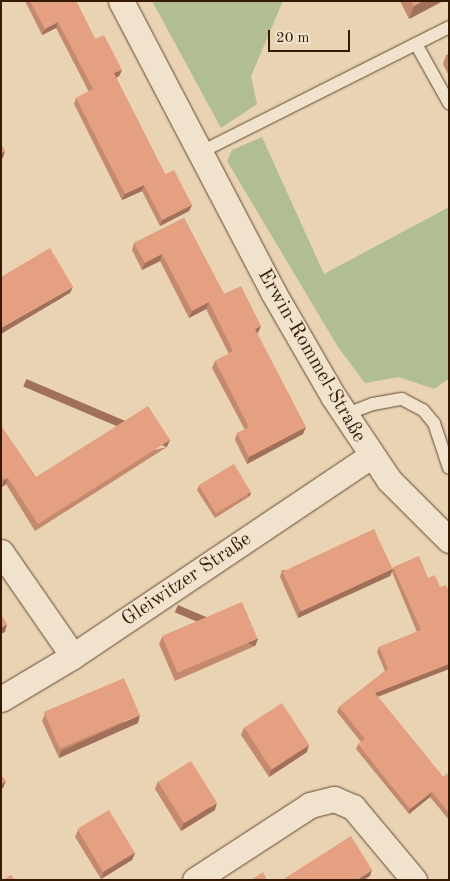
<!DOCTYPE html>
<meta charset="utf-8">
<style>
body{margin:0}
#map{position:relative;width:450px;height:881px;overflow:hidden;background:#e9d3b3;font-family:"Old Standard TT",serif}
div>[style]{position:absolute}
.green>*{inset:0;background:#b1be91}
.roads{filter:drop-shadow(0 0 1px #62482e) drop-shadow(0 0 1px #62482e)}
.lane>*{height:12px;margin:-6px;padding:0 6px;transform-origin:6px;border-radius:6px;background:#f1e2ce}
.street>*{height:25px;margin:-12.5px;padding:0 12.5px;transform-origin:12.5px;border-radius:12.5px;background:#f1e2ce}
.wall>*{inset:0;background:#c48a6f}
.shaded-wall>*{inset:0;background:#a0705a;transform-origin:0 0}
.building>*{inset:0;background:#e4a081;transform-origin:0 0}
span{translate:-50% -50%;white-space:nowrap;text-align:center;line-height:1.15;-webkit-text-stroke:4px #f1e2ce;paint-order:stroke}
.street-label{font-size:20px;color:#351902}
.frame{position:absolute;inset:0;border:2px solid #351902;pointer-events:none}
.scale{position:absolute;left:268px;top:30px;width:82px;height:22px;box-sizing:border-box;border:2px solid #351902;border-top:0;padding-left:6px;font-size:15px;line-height:18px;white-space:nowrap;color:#351902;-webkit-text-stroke:4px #f1e2ce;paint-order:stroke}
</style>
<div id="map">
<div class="green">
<i style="clip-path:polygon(152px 1px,283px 1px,251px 76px,257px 104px,221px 128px)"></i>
<i style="clip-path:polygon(262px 137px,324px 274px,449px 207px,449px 379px,434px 389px,399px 377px,365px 383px,338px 347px,227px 161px,232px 150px)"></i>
</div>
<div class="roads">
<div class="lane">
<i style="left:416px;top:44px;width:68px;rotate:60.8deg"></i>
<i style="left:199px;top:153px;width:280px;rotate:-26.7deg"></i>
<i style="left:344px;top:415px;width:31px;rotate:-21deg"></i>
<i style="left:373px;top:404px;width:29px;rotate:-10deg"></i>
<i style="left:402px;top:399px;width:24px;rotate:28deg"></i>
<i style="left:423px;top:410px;width:17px;rotate:50deg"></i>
<i style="left:434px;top:423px;width:47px;rotate:71.6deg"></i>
</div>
<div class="street">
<i style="left:121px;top:1px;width:328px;rotate:62.4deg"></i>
<i style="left:273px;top:292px;width:120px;rotate:60deg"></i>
<i style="left:333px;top:396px;width:101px;rotate:56.3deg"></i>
<i style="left:389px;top:480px;width:85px;rotate:45deg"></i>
<i style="left:1px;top:552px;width:126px;rotate:55.3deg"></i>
<i style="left:1px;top:699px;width:84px;rotate:-30.8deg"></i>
<i style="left:73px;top:656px;width:359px;rotate:-33.9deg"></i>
<i style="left:195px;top:880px;width:137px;rotate:-33.1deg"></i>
<i style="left:310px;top:805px;width:25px;rotate:-14deg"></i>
<i style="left:334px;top:799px;width:21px;rotate:23deg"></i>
<i style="left:353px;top:807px;width:95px;rotate:50.1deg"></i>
</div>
</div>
<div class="wall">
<i style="clip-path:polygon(25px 1px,76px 1px,95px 39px,122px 70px,119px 76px,116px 78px,165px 174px,192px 205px,189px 211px,160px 226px,142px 191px,122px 200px,74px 104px,76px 98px,89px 92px,56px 28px,42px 35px)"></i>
<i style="clip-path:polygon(400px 1px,443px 1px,409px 19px)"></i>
<i style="clip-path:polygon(449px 54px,449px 76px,443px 64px,446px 55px)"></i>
<i style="clip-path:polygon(184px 218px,224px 294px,258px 333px,257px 333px,303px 434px,247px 464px,235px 440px,237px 433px,245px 430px,212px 368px,215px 361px,229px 354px,206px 309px,189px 318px,160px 261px,142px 270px,132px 250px,134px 243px)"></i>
<i style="clip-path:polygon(1px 426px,36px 477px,167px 447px,35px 531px,6px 484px,2px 487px,1px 486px)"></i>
<i style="clip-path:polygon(199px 486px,250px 496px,215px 518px,197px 490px)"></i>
<i style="clip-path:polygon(393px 567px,428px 578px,440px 587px,449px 591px,449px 669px,378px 697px,443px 777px,449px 773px,449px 820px,430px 797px,409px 814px,356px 749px,358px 744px,361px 742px,337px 712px,339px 707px,385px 671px,377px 652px,379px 647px,417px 632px,392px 572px,390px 576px,298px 618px,280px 577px,282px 570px,393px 569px)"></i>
<i style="clip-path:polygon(162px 637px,258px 639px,255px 646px,175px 681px,159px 644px)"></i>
<i style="clip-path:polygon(45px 714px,138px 723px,59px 758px,42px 721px)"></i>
<i style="clip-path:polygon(244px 728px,307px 752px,269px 777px,241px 735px)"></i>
<i style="clip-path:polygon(158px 781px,215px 810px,181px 831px,155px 789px)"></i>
<i style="clip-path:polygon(78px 830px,135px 853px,132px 860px,101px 879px,75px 837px)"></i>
</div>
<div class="shaded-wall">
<i style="clip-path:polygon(423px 1px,443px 1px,409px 19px,414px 6px)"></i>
<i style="clip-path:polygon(58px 22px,56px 28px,42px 35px,45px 29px)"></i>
<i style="clip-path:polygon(122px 70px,119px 76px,112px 80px,114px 73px)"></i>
<i style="clip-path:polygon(5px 151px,3px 158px,1px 159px,1px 153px)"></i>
<i style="clip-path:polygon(144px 185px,142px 191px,122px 200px,125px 194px)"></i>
<i style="clip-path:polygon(192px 205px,189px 211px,160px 226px,162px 220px)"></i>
<i style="clip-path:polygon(162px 254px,160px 261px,142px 270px,145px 263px)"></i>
<i style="clip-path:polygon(73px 287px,70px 293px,1px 334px,1px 328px)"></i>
<i style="clip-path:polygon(209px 302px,206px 309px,189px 318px,192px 311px)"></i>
<i style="clip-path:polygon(261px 326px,258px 333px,252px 336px,255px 329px)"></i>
<i style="clip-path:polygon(306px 427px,303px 434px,247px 464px,249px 457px)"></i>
<i style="left:170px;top:440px;width:8px;height:156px;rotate:113deg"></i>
<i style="clip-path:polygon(8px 478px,6px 484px,2px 487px,4px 480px)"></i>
<i style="left:251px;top:492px;width:4px;height:41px;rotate:104deg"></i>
<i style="clip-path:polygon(393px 569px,390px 576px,298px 618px,300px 611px)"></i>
<i style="clip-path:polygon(7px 624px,5px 632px,1px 634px,1px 628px)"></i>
<i style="left:258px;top:639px;width:8px;height:87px;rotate:113deg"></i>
<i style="clip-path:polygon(449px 664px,449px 669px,373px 698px,375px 693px)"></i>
<i style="clip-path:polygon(140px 715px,138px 723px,59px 758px,61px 751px)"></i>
<i style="clip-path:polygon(309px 745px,307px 752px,269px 777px,271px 770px)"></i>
<i style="clip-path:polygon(6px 781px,3px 788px,1px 789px,1px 784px)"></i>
<i style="clip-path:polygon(432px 792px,430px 797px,409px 814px,410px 809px)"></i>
<i style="clip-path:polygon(217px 803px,215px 810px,181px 831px,183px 824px)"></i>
<i style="clip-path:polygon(135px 853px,132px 860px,101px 879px,104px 871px)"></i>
<i style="clip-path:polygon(372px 870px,370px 876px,364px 880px,357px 880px)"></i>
</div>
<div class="building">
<i style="clip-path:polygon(30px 1px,76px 1px,95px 39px,104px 35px,122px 70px,114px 73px,165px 174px,174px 170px,192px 205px,162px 220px,144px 185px,125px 194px,76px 98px,93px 89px,58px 22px,45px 29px)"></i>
<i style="clip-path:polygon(411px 1px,423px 1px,414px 6px)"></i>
<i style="clip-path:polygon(1px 143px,5px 151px,1px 153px)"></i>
<i style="clip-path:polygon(184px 218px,224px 294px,241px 286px,261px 326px,255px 329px,306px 427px,249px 457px,237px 433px,249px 427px,215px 361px,233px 351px,209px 302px,192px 311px,162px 254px,145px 263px,134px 243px)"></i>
<i style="clip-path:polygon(50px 248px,73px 287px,1px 328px,1px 277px)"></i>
<i style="clip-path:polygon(148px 406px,170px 440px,38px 524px,8px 478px,4px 480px,1px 476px,1px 426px,36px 477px)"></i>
<i style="left:234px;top:464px;width:33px;height:41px;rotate:59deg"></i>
<i style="left:374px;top:529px;width:44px;height:101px;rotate:65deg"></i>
<i style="clip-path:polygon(419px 556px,428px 578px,435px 575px,440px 587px,446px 585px,449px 591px,449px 664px,375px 693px,443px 777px,449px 773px,449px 813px,432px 792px,410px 809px,358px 744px,365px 739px,339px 707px,388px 669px,379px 647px,421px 630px,393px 567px)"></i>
<i style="left:242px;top:602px;width:40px;height:87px;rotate:67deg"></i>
<i style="clip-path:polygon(1px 614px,7px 624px,1px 628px)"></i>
<i style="left:124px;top:678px;width:40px;height:87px;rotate:67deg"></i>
<i style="left:282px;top:703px;width:50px;height:45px;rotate:57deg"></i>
<i style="left:191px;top:761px;width:49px;height:39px;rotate:58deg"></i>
<i style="clip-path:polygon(1px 774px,6px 781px,1px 784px)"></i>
<i style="left:109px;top:810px;width:50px;height:37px;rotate:59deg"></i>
<i style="clip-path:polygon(351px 836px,372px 870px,357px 880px,282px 880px)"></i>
<i style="clip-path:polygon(263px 872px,267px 880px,251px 880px)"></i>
<i style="clip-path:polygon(11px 875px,15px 880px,3px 880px)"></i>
</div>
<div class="street-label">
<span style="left:311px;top:356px;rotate:60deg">Erwin-Rommel-Straße</span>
<span style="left:187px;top:580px;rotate:-34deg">Gleiwitzer Straße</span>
</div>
<div class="frame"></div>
<div class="scale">20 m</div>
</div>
